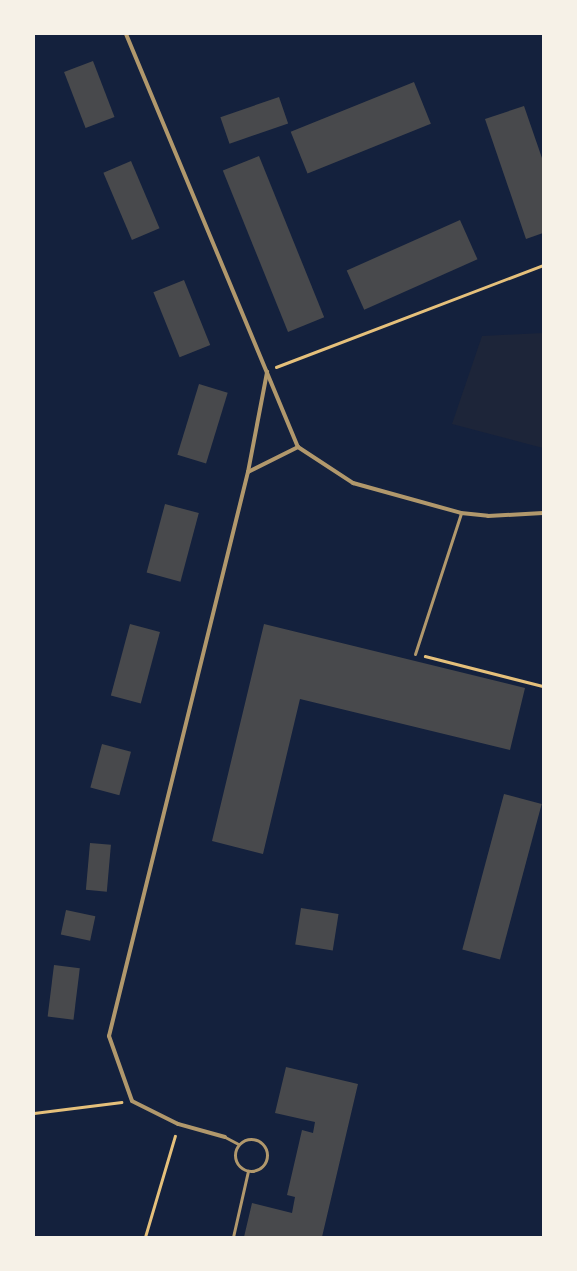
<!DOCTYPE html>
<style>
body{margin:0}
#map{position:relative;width:577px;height:1271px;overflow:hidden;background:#14213d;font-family:"PT Sans Narrow",sans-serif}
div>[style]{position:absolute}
.green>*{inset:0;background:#1d2539}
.building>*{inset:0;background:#48494c;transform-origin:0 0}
.path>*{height:2.5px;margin:-1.25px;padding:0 1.25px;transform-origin:1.25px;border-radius:1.25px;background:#e5c07b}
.service>*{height:3px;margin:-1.5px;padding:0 1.5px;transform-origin:1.5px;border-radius:1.5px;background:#b1986c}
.service>.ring{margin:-1.5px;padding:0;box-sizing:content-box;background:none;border:3px solid #b1986c;border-radius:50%}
.minor>*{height:4px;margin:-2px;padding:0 2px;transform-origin:2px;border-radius:2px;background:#b1986c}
span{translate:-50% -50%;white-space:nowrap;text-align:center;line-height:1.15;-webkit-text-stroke:4px #f6f1e7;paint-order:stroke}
.frame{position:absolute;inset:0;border:35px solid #f6f1e7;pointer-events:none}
</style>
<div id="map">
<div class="green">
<i style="clip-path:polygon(543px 333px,543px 448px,452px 424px,482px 336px)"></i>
</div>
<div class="building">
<i style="left:93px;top:61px;width:60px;height:31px;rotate:69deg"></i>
<i style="left:414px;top:82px;width:45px;height:133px;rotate:68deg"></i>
<i style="left:279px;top:97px;width:28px;height:62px;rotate:71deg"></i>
<i style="clip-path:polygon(524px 106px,543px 161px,543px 233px,526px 239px,485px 119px)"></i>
<i style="left:259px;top:156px;width:174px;height:39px;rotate:68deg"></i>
<i style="left:131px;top:161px;width:73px;height:30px;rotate:67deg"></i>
<i style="left:460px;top:220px;width:43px;height:124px;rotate:66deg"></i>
<i style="left:184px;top:280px;width:70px;height:33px;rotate:68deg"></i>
<i style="left:199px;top:384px;width:30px;height:74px;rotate:17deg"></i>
<i style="left:165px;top:504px;width:35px;height:71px;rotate:15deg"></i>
<i style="left:130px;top:624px;width:31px;height:74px;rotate:15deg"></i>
<i style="clip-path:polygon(264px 624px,525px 688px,510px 750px,300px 699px,263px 854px,212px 841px)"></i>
<i style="left:102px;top:744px;width:30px;height:45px;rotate:15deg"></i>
<i style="left:504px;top:794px;width:39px;height:161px;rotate:15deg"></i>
<i style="left:90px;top:843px;width:21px;height:47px;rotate:5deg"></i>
<i style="left:301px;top:908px;width:38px;height:37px;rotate:9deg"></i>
<i style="left:66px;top:910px;width:30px;height:25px;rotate:12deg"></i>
<i style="left:54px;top:965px;width:26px;height:52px;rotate:7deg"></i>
<i style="clip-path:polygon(286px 1067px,358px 1084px,322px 1237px,244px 1237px,252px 1203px,292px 1213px,295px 1197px,287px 1195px,302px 1130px,313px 1133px,315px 1122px,275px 1113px)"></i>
</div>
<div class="path">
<i style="left:276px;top:367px;width:286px;rotate:-20.9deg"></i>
<i style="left:425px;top:656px;width:122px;rotate:14.3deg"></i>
<i style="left:34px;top:1113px;width:88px;rotate:-7.2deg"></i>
<i style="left:145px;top:1237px;width:105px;rotate:-73.5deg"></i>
</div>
<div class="service">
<i style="left:415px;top:654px;width:148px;rotate:-71.9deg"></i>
<i style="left:225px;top:1137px;width:15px;rotate:28deg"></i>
<i class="ring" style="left:235px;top:1139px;width:29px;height:29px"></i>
<i style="left:233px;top:1237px;width:68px;rotate:-77.2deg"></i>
</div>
<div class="minor">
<i style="left:126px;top:34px;width:447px;rotate:67.4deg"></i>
<i style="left:298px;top:447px;width:66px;rotate:33.2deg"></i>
<i style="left:353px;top:483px;width:112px;rotate:15.5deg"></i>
<i style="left:461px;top:513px;width:27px;rotate:6deg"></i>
<i style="left:488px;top:516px;width:55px;rotate:-3.1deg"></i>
<i style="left:248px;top:472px;width:102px;rotate:-79.2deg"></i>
<i style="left:225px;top:1137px;width:49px;rotate:-164.5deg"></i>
<i style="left:178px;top:1124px;width:51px;rotate:-153.4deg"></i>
<i style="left:132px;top:1101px;width:69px;rotate:-109.5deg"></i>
<i style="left:109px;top:1036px;width:581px;rotate:-76.16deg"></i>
<i style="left:248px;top:472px;width:56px;rotate:-26.6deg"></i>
</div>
<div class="frame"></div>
</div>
